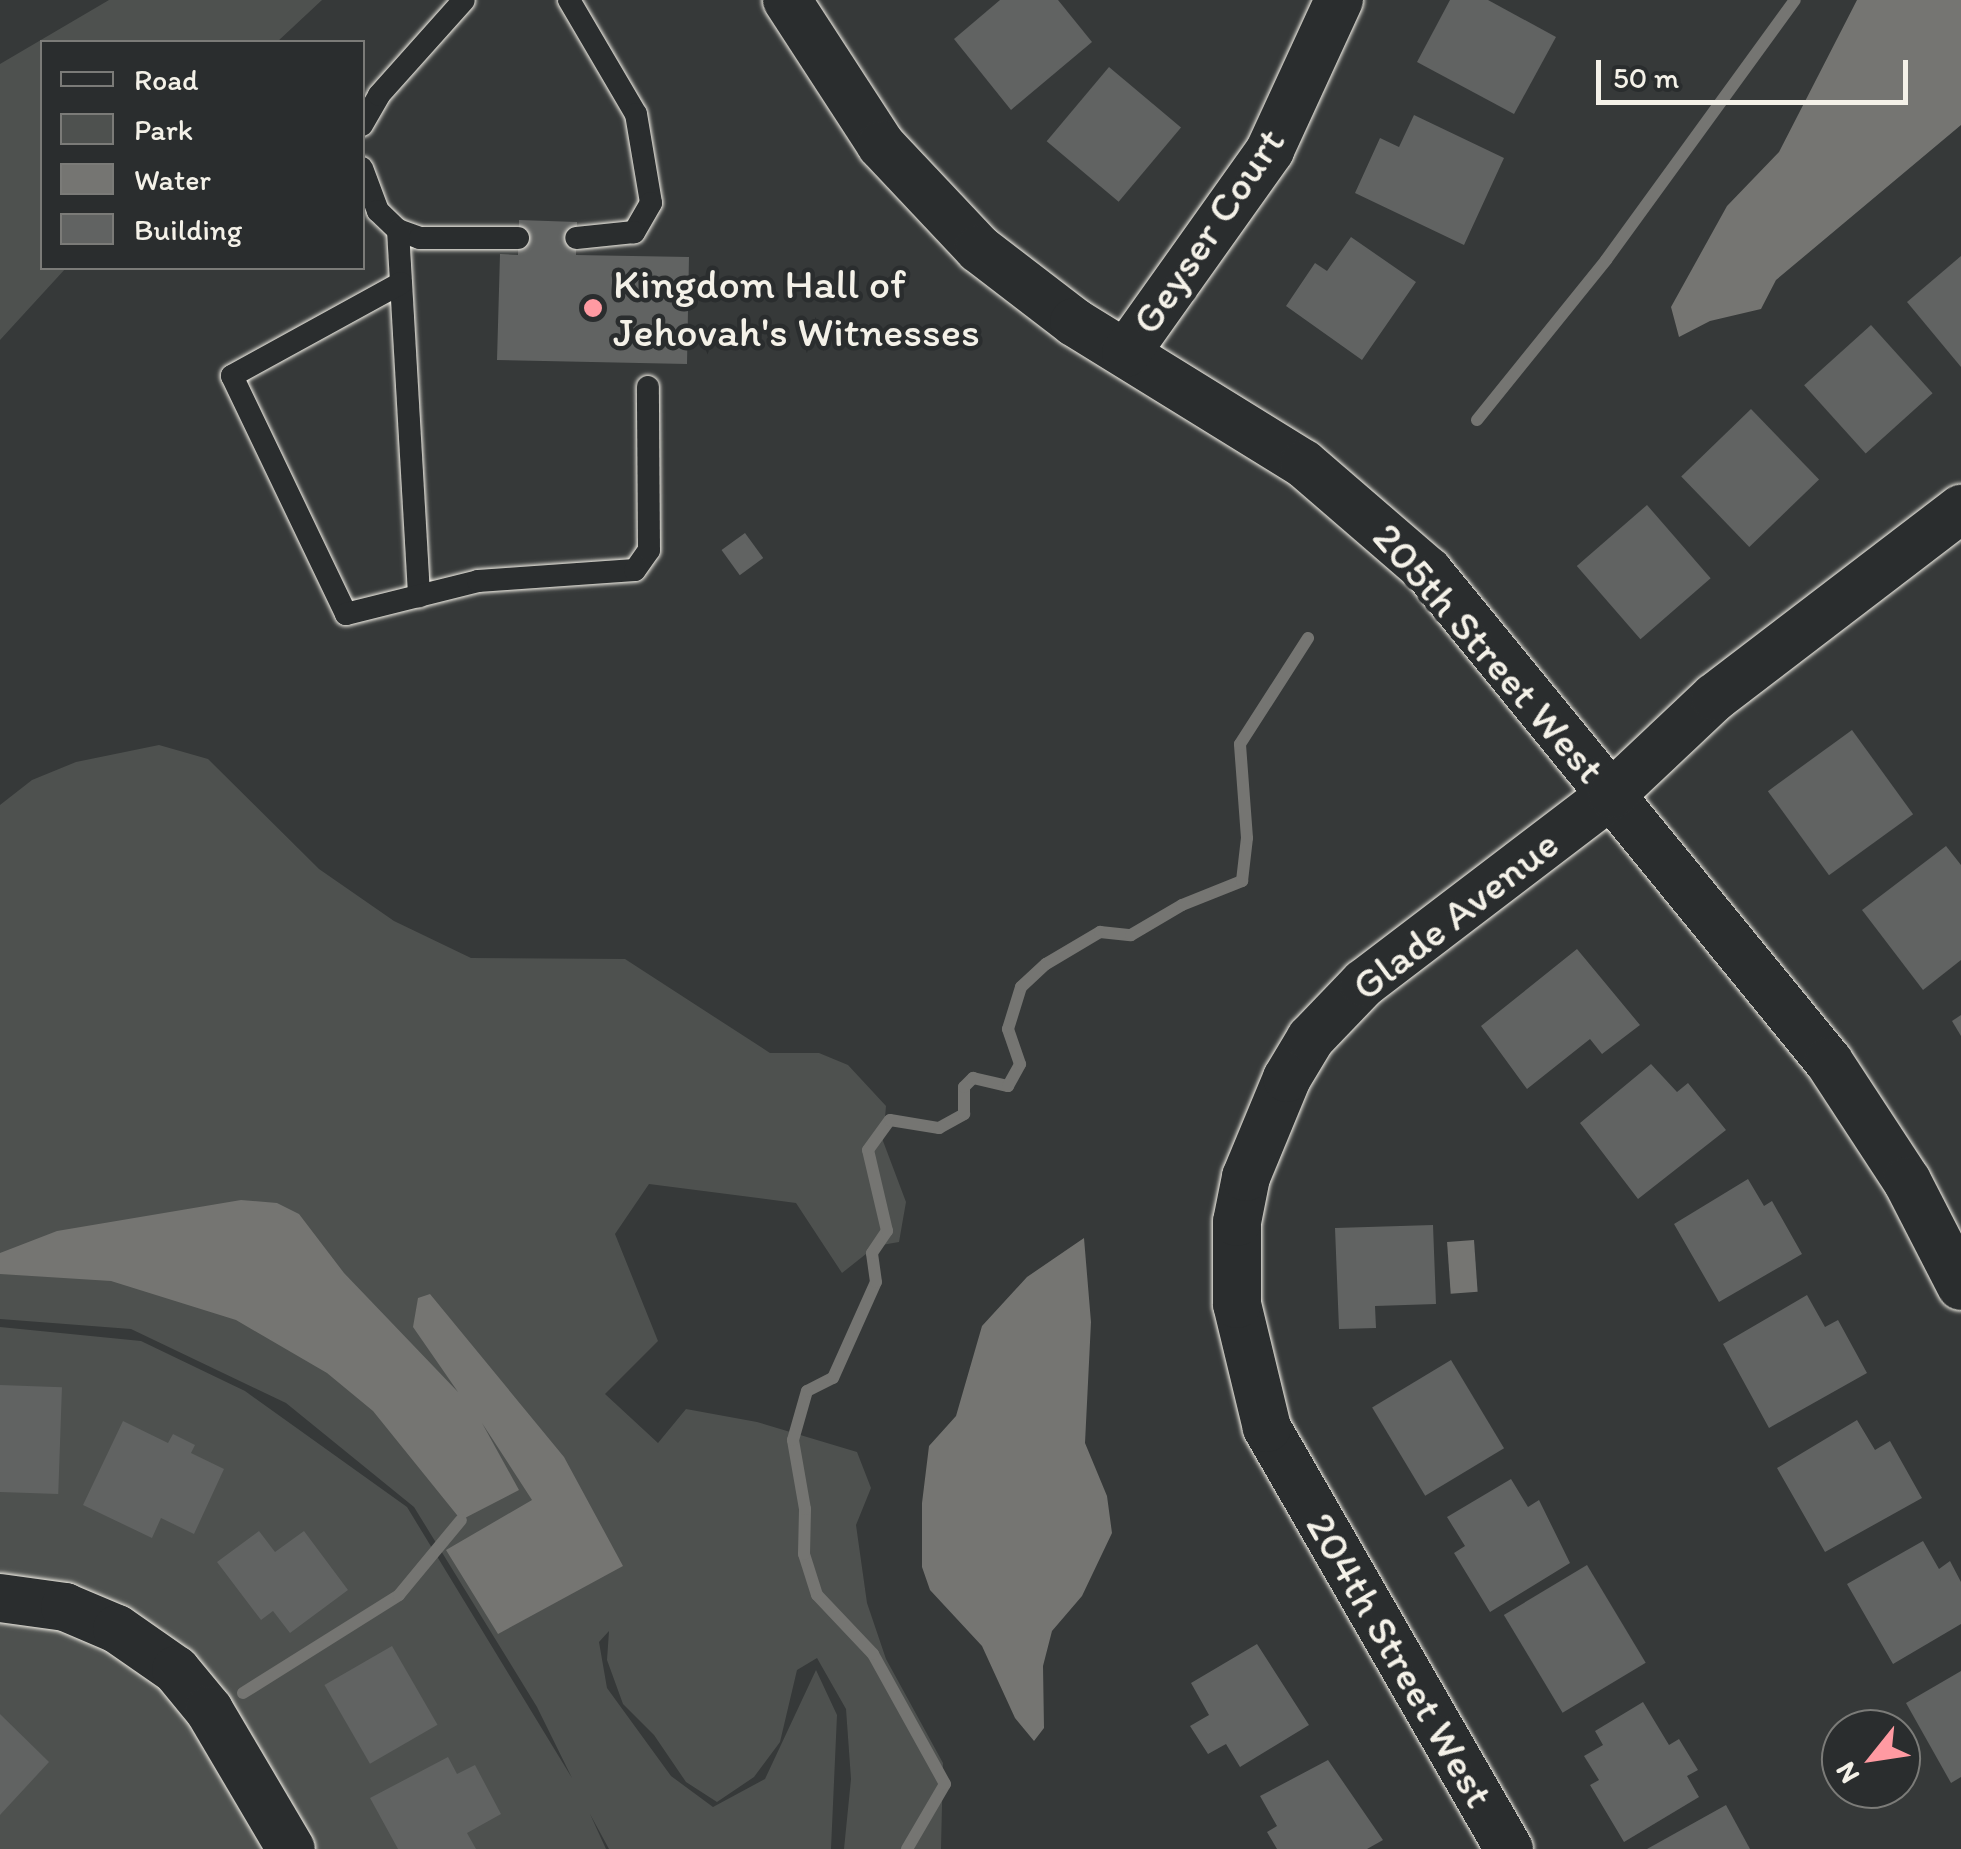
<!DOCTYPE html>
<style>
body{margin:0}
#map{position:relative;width:1961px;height:1849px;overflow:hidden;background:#363939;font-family:Itim,sans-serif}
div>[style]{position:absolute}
.green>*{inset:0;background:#4e514f}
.water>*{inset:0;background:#757572;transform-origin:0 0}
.stream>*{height:12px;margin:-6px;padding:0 6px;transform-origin:6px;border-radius:6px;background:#757572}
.building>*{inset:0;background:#616362;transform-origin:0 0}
.roads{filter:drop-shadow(0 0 2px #f4f1e8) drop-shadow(0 0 2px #f4f1e8)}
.lane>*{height:22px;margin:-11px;padding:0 11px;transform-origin:11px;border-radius:11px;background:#2a2d2e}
.street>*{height:48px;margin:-24px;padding:0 24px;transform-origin:24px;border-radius:24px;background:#2a2d2e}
.dots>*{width:28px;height:28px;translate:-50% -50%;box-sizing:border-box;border:5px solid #2a2d2e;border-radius:50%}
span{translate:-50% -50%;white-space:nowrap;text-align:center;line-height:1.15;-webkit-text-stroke:9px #2a2d2e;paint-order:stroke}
.street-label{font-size:42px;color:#f4f1e8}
.poi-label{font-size:42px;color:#f4f1e8}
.left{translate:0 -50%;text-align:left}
.legend{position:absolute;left:40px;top:40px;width:325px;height:230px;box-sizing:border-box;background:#2a2d2e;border:2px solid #7b7b78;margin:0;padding:12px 18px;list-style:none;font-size:30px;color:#f4f1e8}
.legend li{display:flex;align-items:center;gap:20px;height:50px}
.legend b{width:50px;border:2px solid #7b7b78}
.north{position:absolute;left:1821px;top:1709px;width:100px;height:100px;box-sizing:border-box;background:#2a2d2e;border:2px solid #7b7b78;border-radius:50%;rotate:240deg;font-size:28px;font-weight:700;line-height:40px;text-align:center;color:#f4f1e8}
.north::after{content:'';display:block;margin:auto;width:35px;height:45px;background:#ff9aa2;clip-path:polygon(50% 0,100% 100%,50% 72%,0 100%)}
.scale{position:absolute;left:1596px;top:60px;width:312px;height:45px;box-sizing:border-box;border:5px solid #f4f1e8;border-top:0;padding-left:12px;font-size:30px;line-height:35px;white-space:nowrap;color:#f4f1e8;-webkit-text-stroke:8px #2a2d2e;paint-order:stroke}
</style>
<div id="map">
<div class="green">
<i style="clip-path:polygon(109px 0,322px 0,277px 42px,42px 42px,42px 268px,66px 268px,0 340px,0 64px)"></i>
<i style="clip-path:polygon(159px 745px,208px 759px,319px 869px,394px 921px,471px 958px,625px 959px,770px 1053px,819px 1053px,848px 1065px,886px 1106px,883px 1141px,906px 1202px,899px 1242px,876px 1246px,842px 1273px,796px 1203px,649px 1184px,615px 1234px,658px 1341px,605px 1394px,658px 1443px,686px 1409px,757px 1422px,857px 1452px,871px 1488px,856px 1525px,867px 1603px,886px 1659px,943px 1763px,941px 1849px,844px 1849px,851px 1779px,846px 1709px,817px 1658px,797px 1670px,780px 1742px,754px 1777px,717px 1802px,686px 1782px,654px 1735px,623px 1704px,607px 1660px,609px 1631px,599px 1642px,607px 1688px,671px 1776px,713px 1807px,765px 1779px,816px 1670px,837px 1715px,831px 1849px,609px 1849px,590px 1814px,606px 1849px,0 1849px,0 1327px,141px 1341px,245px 1391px,407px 1507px,572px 1778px,537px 1707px,414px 1507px,286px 1403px,131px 1329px,0 1319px,0 805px,32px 780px,76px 762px)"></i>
</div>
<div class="water">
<i style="clip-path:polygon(1857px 0,1961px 0,1961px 125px,1776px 280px,1761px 309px,1710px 321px,1679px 337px,1671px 307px,1727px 206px,1779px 152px)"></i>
<i style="clip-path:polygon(241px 1200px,277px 1203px,299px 1214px,344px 1273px,458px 1392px,413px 1327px,418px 1298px,430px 1294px,564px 1457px,623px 1566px,498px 1634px,446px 1550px,532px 1500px,482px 1423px,519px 1490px,461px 1520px,373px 1411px,327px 1373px,236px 1320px,111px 1281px,0 1274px,0 1253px,57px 1231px)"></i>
<i style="clip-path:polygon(1084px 1238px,1091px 1322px,1085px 1443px,1107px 1496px,1112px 1533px,1082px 1596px,1052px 1631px,1043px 1666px,1044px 1728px,1034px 1741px,1015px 1718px,982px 1646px,930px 1590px,922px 1567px,922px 1503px,929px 1446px,956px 1416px,982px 1326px,1027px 1277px)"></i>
<i style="left:1474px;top:1240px;width:52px;height:27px;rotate:86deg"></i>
</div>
<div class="stream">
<i style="left:1477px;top:420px;width:206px;rotate:-51.1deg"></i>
<i style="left:1606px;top:260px;width:321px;rotate:-54deg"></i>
<i style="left:243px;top:1693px;width:184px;rotate:-32.1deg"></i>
<i style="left:399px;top:1595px;width:97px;rotate:-50.4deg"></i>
<i style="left:907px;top:1849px;width:75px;rotate:-59.7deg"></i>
<i style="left:945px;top:1784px;width:149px;rotate:-119deg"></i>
<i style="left:873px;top:1654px;width:81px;rotate:-133.5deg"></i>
<i style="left:817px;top:1595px;width:43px;rotate:-107.6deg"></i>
<i style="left:804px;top:1554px;width:45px;rotate:-88.7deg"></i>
<i style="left:805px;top:1509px;width:70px;rotate:-99.9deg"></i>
<i style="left:793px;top:1440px;width:51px;rotate:-74.1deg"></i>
<i style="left:807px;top:1391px;width:29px;rotate:-27deg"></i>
<i style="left:833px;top:1378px;width:105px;rotate:-65.9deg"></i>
<i style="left:876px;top:1282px;width:29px;rotate:-98deg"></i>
<i style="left:872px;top:1253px;width:27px;rotate:-56deg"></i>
<i style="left:887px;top:1231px;width:83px;rotate:-103.2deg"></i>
<i style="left:868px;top:1150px;width:37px;rotate:-54deg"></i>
<i style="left:890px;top:1120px;width:50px;rotate:9.3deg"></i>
<i style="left:939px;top:1128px;width:29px;rotate:-29deg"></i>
<i style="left:964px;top:1114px;width:27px;rotate:-90deg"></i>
<i style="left:964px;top:1087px;width:13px;rotate:-45deg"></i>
<i style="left:973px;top:1078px;width:36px;rotate:13deg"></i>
<i style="left:1008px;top:1086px;width:25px;rotate:-61deg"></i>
<i style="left:1020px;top:1064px;width:37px;rotate:-109deg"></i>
<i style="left:1008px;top:1029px;width:44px;rotate:-72.8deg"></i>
<i style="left:1021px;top:987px;width:34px;rotate:-43deg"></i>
<i style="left:1046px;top:964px;width:63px;rotate:-30.7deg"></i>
<i style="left:1100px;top:932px;width:31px;rotate:6deg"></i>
<i style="left:1131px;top:935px;width:59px;rotate:-30.5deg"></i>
<i style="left:1182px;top:905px;width:65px;rotate:-21.8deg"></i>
<i style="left:1242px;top:881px;width:43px;rotate:-83.4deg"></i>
<i style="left:1247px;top:838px;width:94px;rotate:-94.3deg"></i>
<i style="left:1240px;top:744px;width:126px;rotate:-57.3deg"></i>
</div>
<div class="building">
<i style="clip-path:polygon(1000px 0,1058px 0,1092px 42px,1011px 110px,954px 39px)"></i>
<i style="clip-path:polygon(1450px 0,1488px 0,1556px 37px,1514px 114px,1417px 62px)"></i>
<i style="left:1109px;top:67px;width:94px;height:97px;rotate:40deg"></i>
<i style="clip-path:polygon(1414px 115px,1504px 158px,1464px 245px,1355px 193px,1380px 138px,1399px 147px)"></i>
<i style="clip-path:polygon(519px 220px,577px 222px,576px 255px,689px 257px,687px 364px,497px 360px,500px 254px,518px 255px)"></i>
<i style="clip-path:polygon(1351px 237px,1416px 282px,1362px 360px,1286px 306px,1315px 263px,1327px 271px)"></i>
<i style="clip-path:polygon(1961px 256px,1961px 367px,1907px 302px)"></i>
<i style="left:1871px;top:325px;width:92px;height:90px;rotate:48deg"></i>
<i style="left:1751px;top:409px;width:98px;height:97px;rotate:46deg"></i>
<i style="left:1647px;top:505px;width:97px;height:93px;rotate:49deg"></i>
<i style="left:745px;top:533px;width:31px;height:29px;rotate:54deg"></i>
<i style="left:1852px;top:730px;width:104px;height:104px;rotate:54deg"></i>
<i style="clip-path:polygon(1946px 846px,1961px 865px,1961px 960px,1923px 990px,1862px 910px)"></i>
<i style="clip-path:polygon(1577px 949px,1640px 1025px,1602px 1054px,1590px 1039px,1527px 1089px,1481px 1026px)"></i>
<i style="clip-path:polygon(1961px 1015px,1961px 1036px,1952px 1021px)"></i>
<i style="clip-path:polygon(1651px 1064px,1677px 1092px,1688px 1083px,1726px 1130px,1638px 1199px,1580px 1123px)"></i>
<i style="clip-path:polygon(1748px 1179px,1764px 1206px,1772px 1201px,1802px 1254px,1719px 1302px,1674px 1224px)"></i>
<i style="clip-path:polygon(1433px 1225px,1436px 1304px,1375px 1306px,1376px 1328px,1339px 1329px,1335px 1228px)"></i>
<i style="clip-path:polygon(1807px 1295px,1825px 1327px,1838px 1320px,1867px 1373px,1769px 1428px,1723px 1344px)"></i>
<i style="left:1451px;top:1360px;width:103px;height:92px;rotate:59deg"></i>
<i style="left:0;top:1385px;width:62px;height:107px;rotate:2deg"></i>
<i style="clip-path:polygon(1857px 1420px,1875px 1450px,1890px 1441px,1922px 1498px,1825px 1552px,1777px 1468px)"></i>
<i style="clip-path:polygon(123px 1421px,168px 1443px,173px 1434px,195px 1445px,191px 1453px,224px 1469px,194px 1534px,161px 1518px,152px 1538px,83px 1505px)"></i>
<i style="clip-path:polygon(1511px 1479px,1528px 1507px,1539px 1500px,1570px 1563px,1490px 1612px,1454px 1553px,1465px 1546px,1447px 1517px)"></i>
<i style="clip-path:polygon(259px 1531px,275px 1552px,304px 1531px,348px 1590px,290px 1633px,273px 1611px,261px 1620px,217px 1562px)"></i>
<i style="clip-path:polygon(1923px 1541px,1939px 1569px,1950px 1561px,1961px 1582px,1961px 1624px,1893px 1664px,1847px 1584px)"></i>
<i style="left:1587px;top:1565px;width:114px;height:97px;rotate:59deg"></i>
<i style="clip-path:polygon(1257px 1644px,1309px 1725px,1240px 1767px,1226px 1744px,1208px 1754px,1190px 1726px,1209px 1715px,1191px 1683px)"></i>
<i style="left:392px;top:1646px;width:91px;height:78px;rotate:60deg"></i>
<i style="clip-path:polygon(1961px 1671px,1961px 1777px,1951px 1783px,1906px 1703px)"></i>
<i style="clip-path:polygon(1643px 1702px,1669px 1745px,1679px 1739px,1698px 1770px,1687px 1776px,1699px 1797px,1624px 1842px,1590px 1785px,1599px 1780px,1584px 1756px,1603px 1745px,1595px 1731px)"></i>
<i style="clip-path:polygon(0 1714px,49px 1762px,0 1815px)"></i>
<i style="clip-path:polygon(448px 1757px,457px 1774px,475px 1765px,501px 1814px,467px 1833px,476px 1849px,398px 1849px,370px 1798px)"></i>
<i style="clip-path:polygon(1328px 1760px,1383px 1840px,1367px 1849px,1277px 1849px,1267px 1832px,1277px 1826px,1260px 1796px)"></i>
<i style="clip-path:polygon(1726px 1805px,1750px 1849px,1647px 1849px)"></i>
</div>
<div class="roads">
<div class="lane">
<i style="left:569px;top:0;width:132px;rotate:59.6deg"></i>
<i style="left:636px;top:114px;width:90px;rotate:80.4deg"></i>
<i style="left:651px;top:203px;width:34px;rotate:120deg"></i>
<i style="left:634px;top:232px;width:58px;rotate:174.1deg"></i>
<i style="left:362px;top:125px;width:34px;rotate:-60deg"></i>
<i style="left:379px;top:95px;width:127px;rotate:-48.2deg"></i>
<i style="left:362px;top:168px;width:46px;rotate:69.6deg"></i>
<i style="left:378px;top:211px;width:28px;rotate:44deg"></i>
<i style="left:398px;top:230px;width:23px;rotate:20deg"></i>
<i style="left:420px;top:238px;width:98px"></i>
<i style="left:398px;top:230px;width:367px;rotate:86.7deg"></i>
<i style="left:401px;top:283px;width:193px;rotate:151.2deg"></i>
<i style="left:232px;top:376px;width:264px;rotate:64.4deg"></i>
<i style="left:346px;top:614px;width:136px;rotate:-14deg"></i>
<i style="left:478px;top:581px;width:157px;rotate:-4deg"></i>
<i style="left:635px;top:570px;width:24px;rotate:-55deg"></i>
<i style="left:649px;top:550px;width:163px;rotate:-90.4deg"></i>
</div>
<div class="street">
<i style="left:787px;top:0;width:173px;rotate:57deg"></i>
<i style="left:881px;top:145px;width:143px;rotate:46.7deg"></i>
<i style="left:979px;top:249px;width:120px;rotate:37.5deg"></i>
<i style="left:1074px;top:322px;width:270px;rotate:31.7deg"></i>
<i style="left:1304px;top:464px;width:164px;rotate:40.8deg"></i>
<i style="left:1428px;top:571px;width:634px;rotate:50.76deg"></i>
<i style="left:1829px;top:1062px;width:142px;rotate:56.8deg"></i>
<i style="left:1907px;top:1181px;width:118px;rotate:62.8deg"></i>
<i style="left:1126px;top:353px;width:249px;rotate:-54.6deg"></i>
<i style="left:1270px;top:150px;width:165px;rotate:-65.3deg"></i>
<i style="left:0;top:1598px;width:66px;rotate:7.9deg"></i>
<i style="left:65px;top:1607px;width:56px;rotate:22.9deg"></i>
<i style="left:117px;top:1629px;width:72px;rotate:34.8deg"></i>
<i style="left:176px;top:1670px;width:52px;rotate:50.5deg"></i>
<i style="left:209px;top:1710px;width:161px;rotate:59.5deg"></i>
<i style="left:1509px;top:1849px;width:486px;rotate:-119.9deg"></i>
<i style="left:1267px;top:1428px;width:128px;rotate:-103.6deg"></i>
<i style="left:1237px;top:1304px;width:82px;rotate:-90deg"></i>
<i style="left:1237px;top:1222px;width:46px;rotate:-78.7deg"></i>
<i style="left:1246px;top:1177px;width:107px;rotate:-67.5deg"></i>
<i style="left:1287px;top:1078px;width:47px;rotate:-59deg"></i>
<i style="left:1311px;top:1038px;width:76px;rotate:-46.1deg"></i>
<i style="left:1364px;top:983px;width:312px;rotate:-37.3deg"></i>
<i style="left:1612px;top:794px;width:141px;rotate:-43.3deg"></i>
<i style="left:1715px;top:697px;width:310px;rotate:-37.4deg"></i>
</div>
</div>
<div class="dots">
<i style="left:593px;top:308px;background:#ff9aa2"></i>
</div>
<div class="street-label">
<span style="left:1208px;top:231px;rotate:-56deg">Geyser Court</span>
<span style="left:1489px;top:653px;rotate:49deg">205th Street West</span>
<span style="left:1455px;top:915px;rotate:-38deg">Glade Avenue</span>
<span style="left:1400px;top:1660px;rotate:60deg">204th Street West</span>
</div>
<div class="poi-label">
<span class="left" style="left:613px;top:308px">Kingdom Hall of<br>Jehovah's Witnesses</span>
</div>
<ul class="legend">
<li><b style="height:12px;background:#2a2d2e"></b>Road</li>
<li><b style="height:28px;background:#4e514f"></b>Park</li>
<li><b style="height:28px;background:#757572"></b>Water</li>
<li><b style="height:28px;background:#616362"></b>Building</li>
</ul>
<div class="north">N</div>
<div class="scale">50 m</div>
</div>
